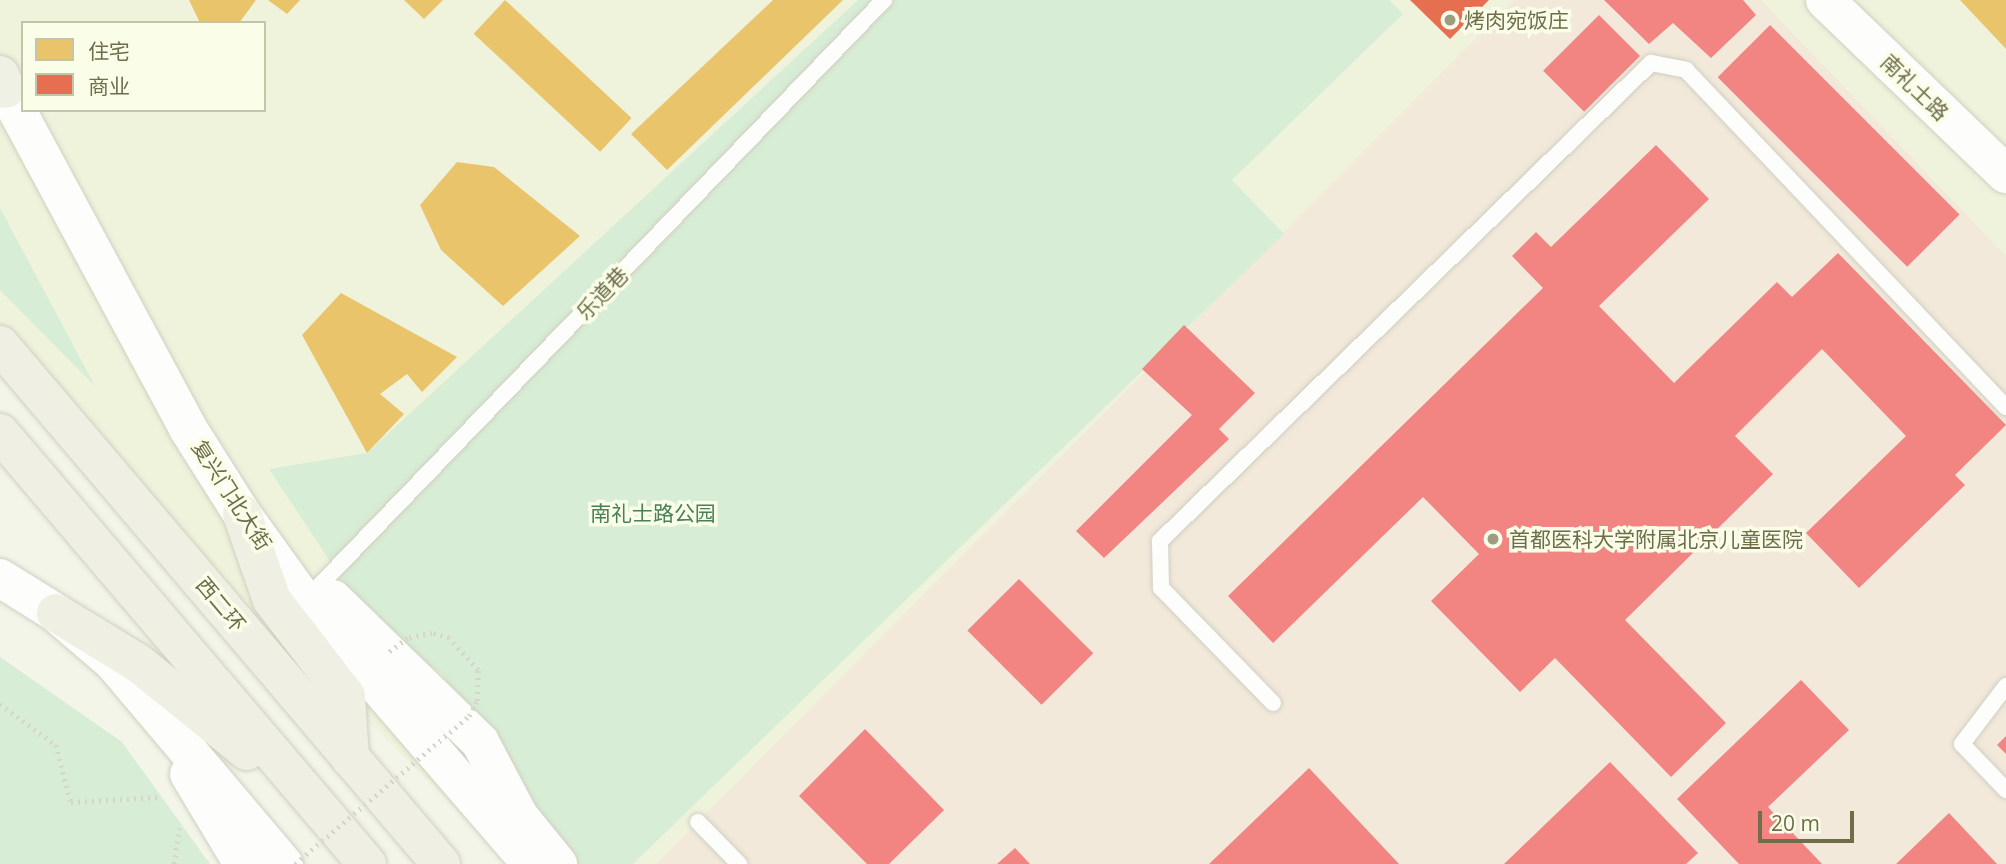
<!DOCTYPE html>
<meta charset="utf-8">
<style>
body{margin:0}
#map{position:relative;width:2006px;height:864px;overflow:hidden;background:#f2f5e8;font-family:"Open Sans","Noto Sans SC",sans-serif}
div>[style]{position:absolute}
.residential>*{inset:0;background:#eff3dc}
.medical>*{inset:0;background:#f2e9db}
.green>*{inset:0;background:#d8edd6}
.homes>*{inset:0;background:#e9c46a;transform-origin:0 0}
.shops>*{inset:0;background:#e76f51}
.health>*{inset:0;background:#f28482;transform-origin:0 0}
.path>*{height:4.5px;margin-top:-2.25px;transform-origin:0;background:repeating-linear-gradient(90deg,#d6d5ca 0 2px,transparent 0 7px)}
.roads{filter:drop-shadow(0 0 2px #d0d0c1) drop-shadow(0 0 2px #d0d0c1)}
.service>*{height:16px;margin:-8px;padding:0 8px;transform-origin:8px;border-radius:8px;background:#fdfefc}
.tertiary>*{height:38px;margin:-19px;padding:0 19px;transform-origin:19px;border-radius:19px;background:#fdfefc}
.primary>*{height:38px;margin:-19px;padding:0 19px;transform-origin:19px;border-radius:19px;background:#eff1e5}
.trunk>*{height:38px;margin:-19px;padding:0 19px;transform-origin:19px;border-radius:19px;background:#efefe4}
.path-bridge>*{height:4.5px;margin-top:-2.25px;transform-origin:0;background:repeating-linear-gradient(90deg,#d6d5ca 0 2px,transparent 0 7px)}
.dots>*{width:19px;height:19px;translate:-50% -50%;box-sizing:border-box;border:4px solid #fafee8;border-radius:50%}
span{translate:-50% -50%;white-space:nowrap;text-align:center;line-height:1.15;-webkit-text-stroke:7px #fafee8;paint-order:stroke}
.poi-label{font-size:21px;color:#706d4b}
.left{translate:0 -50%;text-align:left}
.street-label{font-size:21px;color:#706d4b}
.park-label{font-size:21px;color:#4a8058}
.legend{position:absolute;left:21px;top:21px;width:245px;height:91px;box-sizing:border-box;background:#fafee8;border:2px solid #c3c4a9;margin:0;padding:9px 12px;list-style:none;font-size:21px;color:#706d4b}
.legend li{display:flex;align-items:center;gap:14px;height:35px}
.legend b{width:35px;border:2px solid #c3c4a9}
.scale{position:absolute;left:1758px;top:811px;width:96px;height:32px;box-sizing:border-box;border:4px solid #706d4b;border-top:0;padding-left:9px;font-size:21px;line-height:24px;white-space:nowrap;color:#706d4b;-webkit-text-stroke:5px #fafee8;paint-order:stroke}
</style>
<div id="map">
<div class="residential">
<i style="clip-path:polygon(evenodd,0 0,2006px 0,2006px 864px,512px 864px,0 356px,0 0,23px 23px,264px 23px,264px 110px,23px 110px,23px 23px)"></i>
</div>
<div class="medical">
<i style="clip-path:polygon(1514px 0,1761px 0,2006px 256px,2006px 864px,656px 864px)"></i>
</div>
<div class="green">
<i style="clip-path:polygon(858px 0,1389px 0,1403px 14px,1232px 180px,1284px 234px,633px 864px,571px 864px,442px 674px,391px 640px,351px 593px,269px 469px,367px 453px)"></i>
<i style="clip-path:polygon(0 208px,95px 386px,0 290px)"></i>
<i style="clip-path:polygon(0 657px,122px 742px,210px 864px,0 864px)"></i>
</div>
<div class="homes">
<i style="clip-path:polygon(189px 0,256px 0,239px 23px,200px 23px)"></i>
<i style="clip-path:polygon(268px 0,300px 0,287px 14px)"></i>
<i style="clip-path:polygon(404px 0,443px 0,424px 19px)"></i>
<i style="left:505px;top:0;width:173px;height:46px;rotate:43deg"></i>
<i style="clip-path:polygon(773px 0,843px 0,667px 170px,631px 134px)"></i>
<i style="clip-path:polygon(1960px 0,2006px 0,2006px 49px)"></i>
<i style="clip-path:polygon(457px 162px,494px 167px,580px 236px,503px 306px,441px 250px,420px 205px)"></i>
<i style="clip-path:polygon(341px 293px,457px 357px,422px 392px,407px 374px,380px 394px,404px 414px,367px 453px,302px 335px)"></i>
</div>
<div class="shops">
<i style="clip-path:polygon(1410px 0,1489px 0,1450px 39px)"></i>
</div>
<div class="health">
<i style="clip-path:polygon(1604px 0,1743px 0,1756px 15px,1711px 58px,1673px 23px,1649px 44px)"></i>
<i style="left:1599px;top:15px;width:58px;height:79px;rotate:45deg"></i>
<i style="left:1770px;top:25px;width:268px;height:74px;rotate:45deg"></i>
<i style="clip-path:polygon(1656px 145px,1709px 199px,1599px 306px,1674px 383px,1777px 282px,1792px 297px,1838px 253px,2006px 425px,1955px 475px,1965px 485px,1859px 588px,1806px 533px,1906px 436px,1822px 349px,1735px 436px,1773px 474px,1625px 620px,1726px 723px,1671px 777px,1555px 658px,1520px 692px,1431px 601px,1479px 554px,1423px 497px,1273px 643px,1228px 596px,1543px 288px,1512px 256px,1536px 232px,1551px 247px)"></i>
<i style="clip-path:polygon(1184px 325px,1255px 393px,1219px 429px,1229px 439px,1104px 558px,1076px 531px,1192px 415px,1142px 369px)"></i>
<i style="left:1019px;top:579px;width:105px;height:73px;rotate:45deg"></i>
<i style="clip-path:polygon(1801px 680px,1849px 730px,1768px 807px,1822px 864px,1739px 864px,1677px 799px)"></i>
<i style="clip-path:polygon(865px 729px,944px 810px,889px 864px,867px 864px,799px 796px)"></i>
<i style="clip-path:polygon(2006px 736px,2006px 754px,1997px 745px)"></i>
<i style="clip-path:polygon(1610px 762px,1698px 853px,1686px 864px,1504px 864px)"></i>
<i style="clip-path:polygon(1309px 768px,1399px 864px,1209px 864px)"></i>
<i style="clip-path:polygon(1949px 813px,1997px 864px,1896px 864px)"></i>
<i style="clip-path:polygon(1015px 848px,1030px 864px,997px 864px)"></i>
</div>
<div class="path">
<i style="left:0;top:704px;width:69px;rotate:36.2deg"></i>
<i style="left:56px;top:745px;width:59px;rotate:75.3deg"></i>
<i style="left:71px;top:802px;width:90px;rotate:-3.2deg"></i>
<i style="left:174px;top:864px;width:36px;rotate:-82deg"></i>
</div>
<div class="roads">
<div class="service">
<i style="left:320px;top:585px;width:813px;rotate:-46.05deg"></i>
<i style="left:2006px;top:686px;width:73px;rotate:127.2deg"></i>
<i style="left:1962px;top:744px;width:64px;rotate:46.3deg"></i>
<i style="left:1273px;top:703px;width:161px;rotate:-134.2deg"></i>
<i style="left:1161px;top:588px;width:47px;rotate:-91.2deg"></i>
<i style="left:1160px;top:541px;width:685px;rotate:-44.23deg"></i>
<i style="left:1651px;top:63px;width:36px;rotate:11deg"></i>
<i style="left:1686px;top:70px;width:465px;rotate:46.5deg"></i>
<i style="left:698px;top:822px;width:59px;rotate:45.7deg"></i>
</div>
<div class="tertiary">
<i style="left:1825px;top:0;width:251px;rotate:43.9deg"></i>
<i style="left:0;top:79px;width:395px;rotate:61.7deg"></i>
<i style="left:187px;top:427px;width:103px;rotate:57.7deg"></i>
<i style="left:242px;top:514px;width:110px;rotate:54.3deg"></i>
<i style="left:306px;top:603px;width:345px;rotate:49.2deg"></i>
<i style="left:0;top:578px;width:66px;rotate:32deg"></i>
<i style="left:56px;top:613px;width:75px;rotate:40.7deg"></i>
<i style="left:113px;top:662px;width:265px;rotate:49.8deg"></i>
<i style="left:333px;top:599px;width:205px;rotate:44.2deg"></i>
<i style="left:480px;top:742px;width:84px;rotate:62.2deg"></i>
<i style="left:519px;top:816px;width:62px;rotate:50.9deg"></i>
<i style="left:189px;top:774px;width:105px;rotate:59deg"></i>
</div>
<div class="primary">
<i style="left:0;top:75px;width:15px;rotate:67deg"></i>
</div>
<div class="trunk">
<i style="left:0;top:345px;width:681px;rotate:49.65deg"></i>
<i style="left:0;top:433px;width:566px;rotate:49.59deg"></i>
<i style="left:242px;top:514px;width:91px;rotate:70.8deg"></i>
<i style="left:272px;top:600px;width:121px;rotate:52.4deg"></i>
<i style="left:346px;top:696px;width:62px;rotate:86.3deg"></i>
<i style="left:56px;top:613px;width:96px;rotate:31.4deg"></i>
<i style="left:138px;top:663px;width:140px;rotate:38.9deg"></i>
</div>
</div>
<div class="path-bridge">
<i style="left:295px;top:864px;width:228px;rotate:-40.4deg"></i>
<i style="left:469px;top:716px;width:17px;rotate:-62deg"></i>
<i style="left:477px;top:701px;width:31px;rotate:-88deg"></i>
<i style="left:478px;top:670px;width:43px;rotate:-132.2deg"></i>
<i style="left:449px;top:638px;width:18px;rotate:-164deg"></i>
<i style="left:432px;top:633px;width:25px;rotate:168deg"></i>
<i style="left:408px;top:638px;width:26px;rotate:143deg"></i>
</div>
<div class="dots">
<i style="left:1450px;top:20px;background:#9e9d82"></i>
<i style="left:1493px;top:539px;background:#9e9d82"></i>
</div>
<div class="poi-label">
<span class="left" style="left:1464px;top:20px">烤肉宛饭庄</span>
<span class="left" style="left:1509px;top:539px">首都医科大学附属北京儿童医院</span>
</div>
<div class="street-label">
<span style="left:1915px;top:87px;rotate:44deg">南礼士路</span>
<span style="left:602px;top:293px;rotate:-46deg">乐道巷</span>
<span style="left:232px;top:495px;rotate:57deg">复兴门北大街</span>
<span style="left:221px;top:604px;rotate:50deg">西二环</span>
</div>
<div class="park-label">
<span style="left:653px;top:513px">南礼士路公园</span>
</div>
<ul class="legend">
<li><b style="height:19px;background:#e9c46a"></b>住宅</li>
<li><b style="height:19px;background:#e76f51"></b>商业</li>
</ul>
<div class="scale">20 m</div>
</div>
